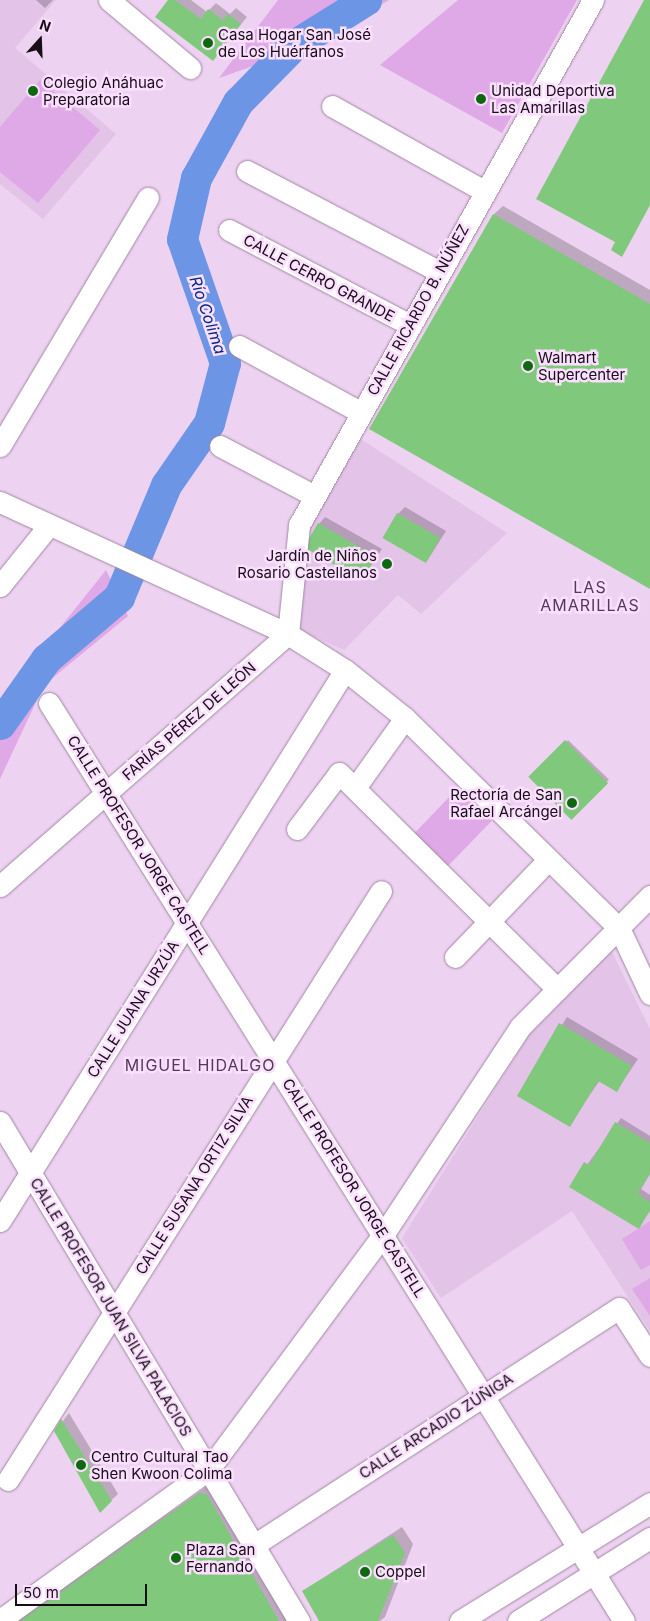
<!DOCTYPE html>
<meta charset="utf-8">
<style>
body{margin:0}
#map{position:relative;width:650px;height:1621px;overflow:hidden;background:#eed2f1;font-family:Inter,sans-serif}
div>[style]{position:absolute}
.built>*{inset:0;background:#e3c3e7}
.green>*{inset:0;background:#dfa8e6;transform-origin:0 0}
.shadow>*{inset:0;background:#0003;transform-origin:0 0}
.river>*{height:31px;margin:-15.5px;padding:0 15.5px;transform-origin:15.5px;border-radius:15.5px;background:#6c95e6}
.building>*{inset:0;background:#80c87c;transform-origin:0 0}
.roads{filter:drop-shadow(0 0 1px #a087a3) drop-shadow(0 0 1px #a087a3)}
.minor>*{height:21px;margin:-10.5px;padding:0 10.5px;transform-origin:10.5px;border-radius:10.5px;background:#fff}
.dots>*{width:14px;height:14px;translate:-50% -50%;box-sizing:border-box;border:2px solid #fbdffe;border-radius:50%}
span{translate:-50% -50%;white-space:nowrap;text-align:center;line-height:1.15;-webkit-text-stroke:5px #fbdffe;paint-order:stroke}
.poi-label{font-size:15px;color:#170e18}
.left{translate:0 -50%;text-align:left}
.right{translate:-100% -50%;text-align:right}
.street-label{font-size:15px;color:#170e18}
.water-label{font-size:16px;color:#032a87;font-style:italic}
.neighbourhood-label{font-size:16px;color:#523c55;letter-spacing:1px}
.north{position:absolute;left:15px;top:15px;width:50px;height:50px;-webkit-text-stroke:4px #fbdffe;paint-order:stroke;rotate:20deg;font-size:14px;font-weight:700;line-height:20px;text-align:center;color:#170e18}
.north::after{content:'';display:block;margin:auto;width:18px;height:22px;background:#170e18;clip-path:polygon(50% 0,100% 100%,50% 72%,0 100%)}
.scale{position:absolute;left:15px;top:1584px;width:132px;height:22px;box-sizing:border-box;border:2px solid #170e18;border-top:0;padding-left:6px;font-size:15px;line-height:18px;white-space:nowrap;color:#170e18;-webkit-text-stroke:4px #fbdffe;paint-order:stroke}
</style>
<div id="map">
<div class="built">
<i style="clip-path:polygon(0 0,56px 0,15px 48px,116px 134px,43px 219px,0 184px)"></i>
<i style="clip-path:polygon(359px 438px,507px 533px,421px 614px,398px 595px,344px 650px,294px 628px,304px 529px)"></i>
<i style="clip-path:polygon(611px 950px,650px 1029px,650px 1331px,572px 1211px,441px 1298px,402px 1238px,529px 1035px)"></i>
</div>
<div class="green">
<i style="clip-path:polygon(278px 0,389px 0,313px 45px,219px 78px)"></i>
<i style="clip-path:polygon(458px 0,577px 0,502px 133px,380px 65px)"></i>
<i style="clip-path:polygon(40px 80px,100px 130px,38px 203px,0 172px,0 127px)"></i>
<i style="clip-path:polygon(106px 570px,128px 616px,44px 685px,0 779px,0 703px)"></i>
<i style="left:458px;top:788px;width:47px;height:67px;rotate:44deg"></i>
<i style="clip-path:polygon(650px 1221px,650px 1265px,641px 1270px,622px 1239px)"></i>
<i style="clip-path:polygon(650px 1278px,650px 1316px,632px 1289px)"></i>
</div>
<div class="shadow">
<i style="clip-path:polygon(36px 0,53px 0,45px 8px)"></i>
<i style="clip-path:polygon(170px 0,191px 0,207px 12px,216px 3px,230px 14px,236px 8px,247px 17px,213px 59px)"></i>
<i style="clip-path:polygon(503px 206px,650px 290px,650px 588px,494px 214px)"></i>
<i style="clip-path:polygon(405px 507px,446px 531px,427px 561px,398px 514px)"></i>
<i style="clip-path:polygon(325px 517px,382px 549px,363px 578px,319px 524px)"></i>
<i style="left:568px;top:740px;width:57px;height:54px;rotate:44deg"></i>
<i style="clip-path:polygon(567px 1017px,638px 1059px,617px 1090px,600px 1080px,569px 1125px,519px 1095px)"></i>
<i style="clip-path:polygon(621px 1118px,650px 1136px,650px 1174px,641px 1189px,650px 1195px,650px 1211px,638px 1228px,571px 1187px)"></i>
<i style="clip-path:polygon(69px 1413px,118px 1494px,100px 1511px,55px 1431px)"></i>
<i style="clip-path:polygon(209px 1485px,290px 1621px,15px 1621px)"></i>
<i style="clip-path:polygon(402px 1527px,413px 1544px,385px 1617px,380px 1621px,321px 1621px,303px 1591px)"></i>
</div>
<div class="river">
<i style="left:0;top:724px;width:80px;rotate:-54.7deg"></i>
<i style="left:46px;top:659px;width:96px;rotate:-40.3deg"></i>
<i style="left:119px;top:597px;width:121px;rotate:-67.2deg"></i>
<i style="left:166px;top:485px;width:75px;rotate:-55.3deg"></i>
<i style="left:209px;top:423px;width:62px;rotate:-75.1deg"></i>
<i style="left:225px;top:363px;width:131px;rotate:-109.1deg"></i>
<i style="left:182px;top:239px;width:63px;rotate:-77.1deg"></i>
<i style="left:196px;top:178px;width:87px;rotate:-61.1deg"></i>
<i style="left:238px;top:102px;width:80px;rotate:-45.5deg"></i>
<i style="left:294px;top:45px;width:85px;rotate:-32deg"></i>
</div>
<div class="building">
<i style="clip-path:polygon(168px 0,175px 0,201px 19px,208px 9px,223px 20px,228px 14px,241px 24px,213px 61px,155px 17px)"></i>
<i style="clip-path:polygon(644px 0,650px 0,650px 205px,622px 257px,611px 250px,615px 242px,536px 199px)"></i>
<i style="clip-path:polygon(493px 214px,650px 304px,650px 589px,369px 429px)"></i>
<i style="left:397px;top:513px;width:50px;height:29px;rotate:30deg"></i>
<i style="left:318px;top:523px;width:67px;height:28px;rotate:30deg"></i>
<i style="left:565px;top:740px;width:61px;height:52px;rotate:45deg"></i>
<i style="clip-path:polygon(559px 1023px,632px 1066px,617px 1092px,598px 1081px,570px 1127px,517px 1096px)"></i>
<i style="clip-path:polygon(615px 1122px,650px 1143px,650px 1173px,638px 1194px,650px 1202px,650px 1210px,639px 1229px,569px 1187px,584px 1162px,589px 1165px)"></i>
<i style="clip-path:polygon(61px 1419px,112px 1501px,100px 1513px,54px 1431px)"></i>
<i style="clip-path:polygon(199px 1493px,207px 1494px,279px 1621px,20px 1621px)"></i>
<i style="clip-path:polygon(393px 1535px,405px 1553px,378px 1621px,319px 1621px,302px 1591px)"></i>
</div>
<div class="roads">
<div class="minor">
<i style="left:109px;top:0;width:106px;rotate:40deg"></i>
<i style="left:332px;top:106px;width:174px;rotate:29.2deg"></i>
<i style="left:247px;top:171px;width:218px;rotate:27.6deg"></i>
<i style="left:229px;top:230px;width:204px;rotate:27.7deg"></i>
<i style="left:239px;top:346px;width:138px;rotate:28.6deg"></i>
<i style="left:0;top:446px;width:289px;rotate:-59.2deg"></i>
<i style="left:220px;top:446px;width:105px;rotate:27.8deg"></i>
<i style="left:0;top:502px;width:317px;rotate:24.6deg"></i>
<i style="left:288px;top:634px;width:67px;rotate:32.3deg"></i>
<i style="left:345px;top:670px;width:77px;rotate:38.7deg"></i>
<i style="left:405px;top:718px;width:300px;rotate:44.5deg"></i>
<i style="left:619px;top:928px;width:73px;rotate:64.8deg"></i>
<i style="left:0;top:586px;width:78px;rotate:-51.2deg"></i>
<i style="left:49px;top:703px;width:1083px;rotate:57.94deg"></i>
<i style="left:355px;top:788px;width:86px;rotate:-54.5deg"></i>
<i style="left:297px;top:829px;width:70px;rotate:-53.1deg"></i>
<i style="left:339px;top:773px;width:307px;rotate:44.7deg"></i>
<i style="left:0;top:886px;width:383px;rotate:-41.2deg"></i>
<i style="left:288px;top:634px;width:110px;rotate:-84.2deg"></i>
<i style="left:299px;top:525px;width:602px;rotate:-60.75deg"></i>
<i style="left:455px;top:957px;width:134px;rotate:-46.2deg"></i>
<i style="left:0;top:1122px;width:582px;rotate:59.07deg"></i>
<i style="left:0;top:1221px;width:650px;rotate:-57.95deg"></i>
<i style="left:8px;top:1480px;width:697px;rotate:-57.65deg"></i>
<i style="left:254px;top:1545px;width:435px;rotate:-33deg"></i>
<i style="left:619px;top:1308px;width:57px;rotate:57.1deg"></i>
<i style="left:0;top:1620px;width:258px;rotate:-35.8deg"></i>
<i style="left:209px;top:1469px;width:292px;rotate:-53.4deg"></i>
<i style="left:383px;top:1235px;width:249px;rotate:-56.6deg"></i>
<i style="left:520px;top:1027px;width:185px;rotate:-45.2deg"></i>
<i style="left:460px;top:1621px;width:224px;rotate:-31.8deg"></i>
<i style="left:518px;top:1621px;width:156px;rotate:-32.2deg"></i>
</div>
</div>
<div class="dots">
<i style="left:208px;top:43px;background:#0e6810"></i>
<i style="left:33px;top:91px;background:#0e6810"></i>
<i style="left:481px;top:99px;background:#0e6810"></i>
<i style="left:528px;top:366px;background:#0e6810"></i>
<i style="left:387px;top:564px;background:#0e6810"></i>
<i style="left:572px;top:803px;background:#0e6810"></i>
<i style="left:81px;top:1465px;background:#0e6810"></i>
<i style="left:176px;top:1558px;background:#0e6810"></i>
<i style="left:365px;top:1572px;background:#0e6810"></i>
</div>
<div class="poi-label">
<span class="left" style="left:218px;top:43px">Casa Hogar San José<br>de Los Huérfanos</span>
<span class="left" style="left:43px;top:91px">Colegio Anáhuac<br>Preparatoria</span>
<span class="left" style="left:491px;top:99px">Unidad Deportiva<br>Las Amarillas</span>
<span class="left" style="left:538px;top:366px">Walmart<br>Supercenter</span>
<span class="right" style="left:377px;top:564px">Jardín de Niños<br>Rosario Castellanos</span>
<span class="right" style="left:562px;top:803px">Rectoría de San<br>Rafael Arcángel</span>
<span class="left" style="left:91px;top:1465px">Centro Cultural Tao<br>Shen Kwoon Colima</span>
<span class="left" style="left:186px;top:1558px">Plaza San<br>Fernando</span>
<span class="left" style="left:375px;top:1572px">Coppel</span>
</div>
<div class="street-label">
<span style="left:319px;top:278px;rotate:28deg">CALLE CERRO GRANDE</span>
<span style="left:418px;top:310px;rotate:-61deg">CALLE RICARDO B. NÚÑEZ</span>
<span style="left:189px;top:721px;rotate:-41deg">FARÍAS PÉREZ DE LEÓN</span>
<span style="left:139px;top:845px;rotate:58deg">CALLE PROFESOR JORGE CASTELL</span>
<span style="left:133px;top:1009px;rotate:-58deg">CALLE JUANA URZÚA</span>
<span style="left:194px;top:1185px;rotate:-58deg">CALLE SUSANA ORTIZ SILVA</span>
<span style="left:354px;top:1188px;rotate:58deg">CALLE PROFESOR JORGE CASTELL</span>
<span style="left:111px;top:1307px;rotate:59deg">CALLE PROFESOR JUAN SILVA PALACIOS</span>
<span style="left:436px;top:1426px;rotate:-33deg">CALLE ARCADIO ZÚÑIGA</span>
</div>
<div class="water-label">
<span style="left:208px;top:315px;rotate:71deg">Río Colima</span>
</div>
<div class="neighbourhood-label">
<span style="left:590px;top:596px">LAS<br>AMARILLAS</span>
<span style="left:200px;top:1065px">MIGUEL HIDALGO</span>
</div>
<div class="north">N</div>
<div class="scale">50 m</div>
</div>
